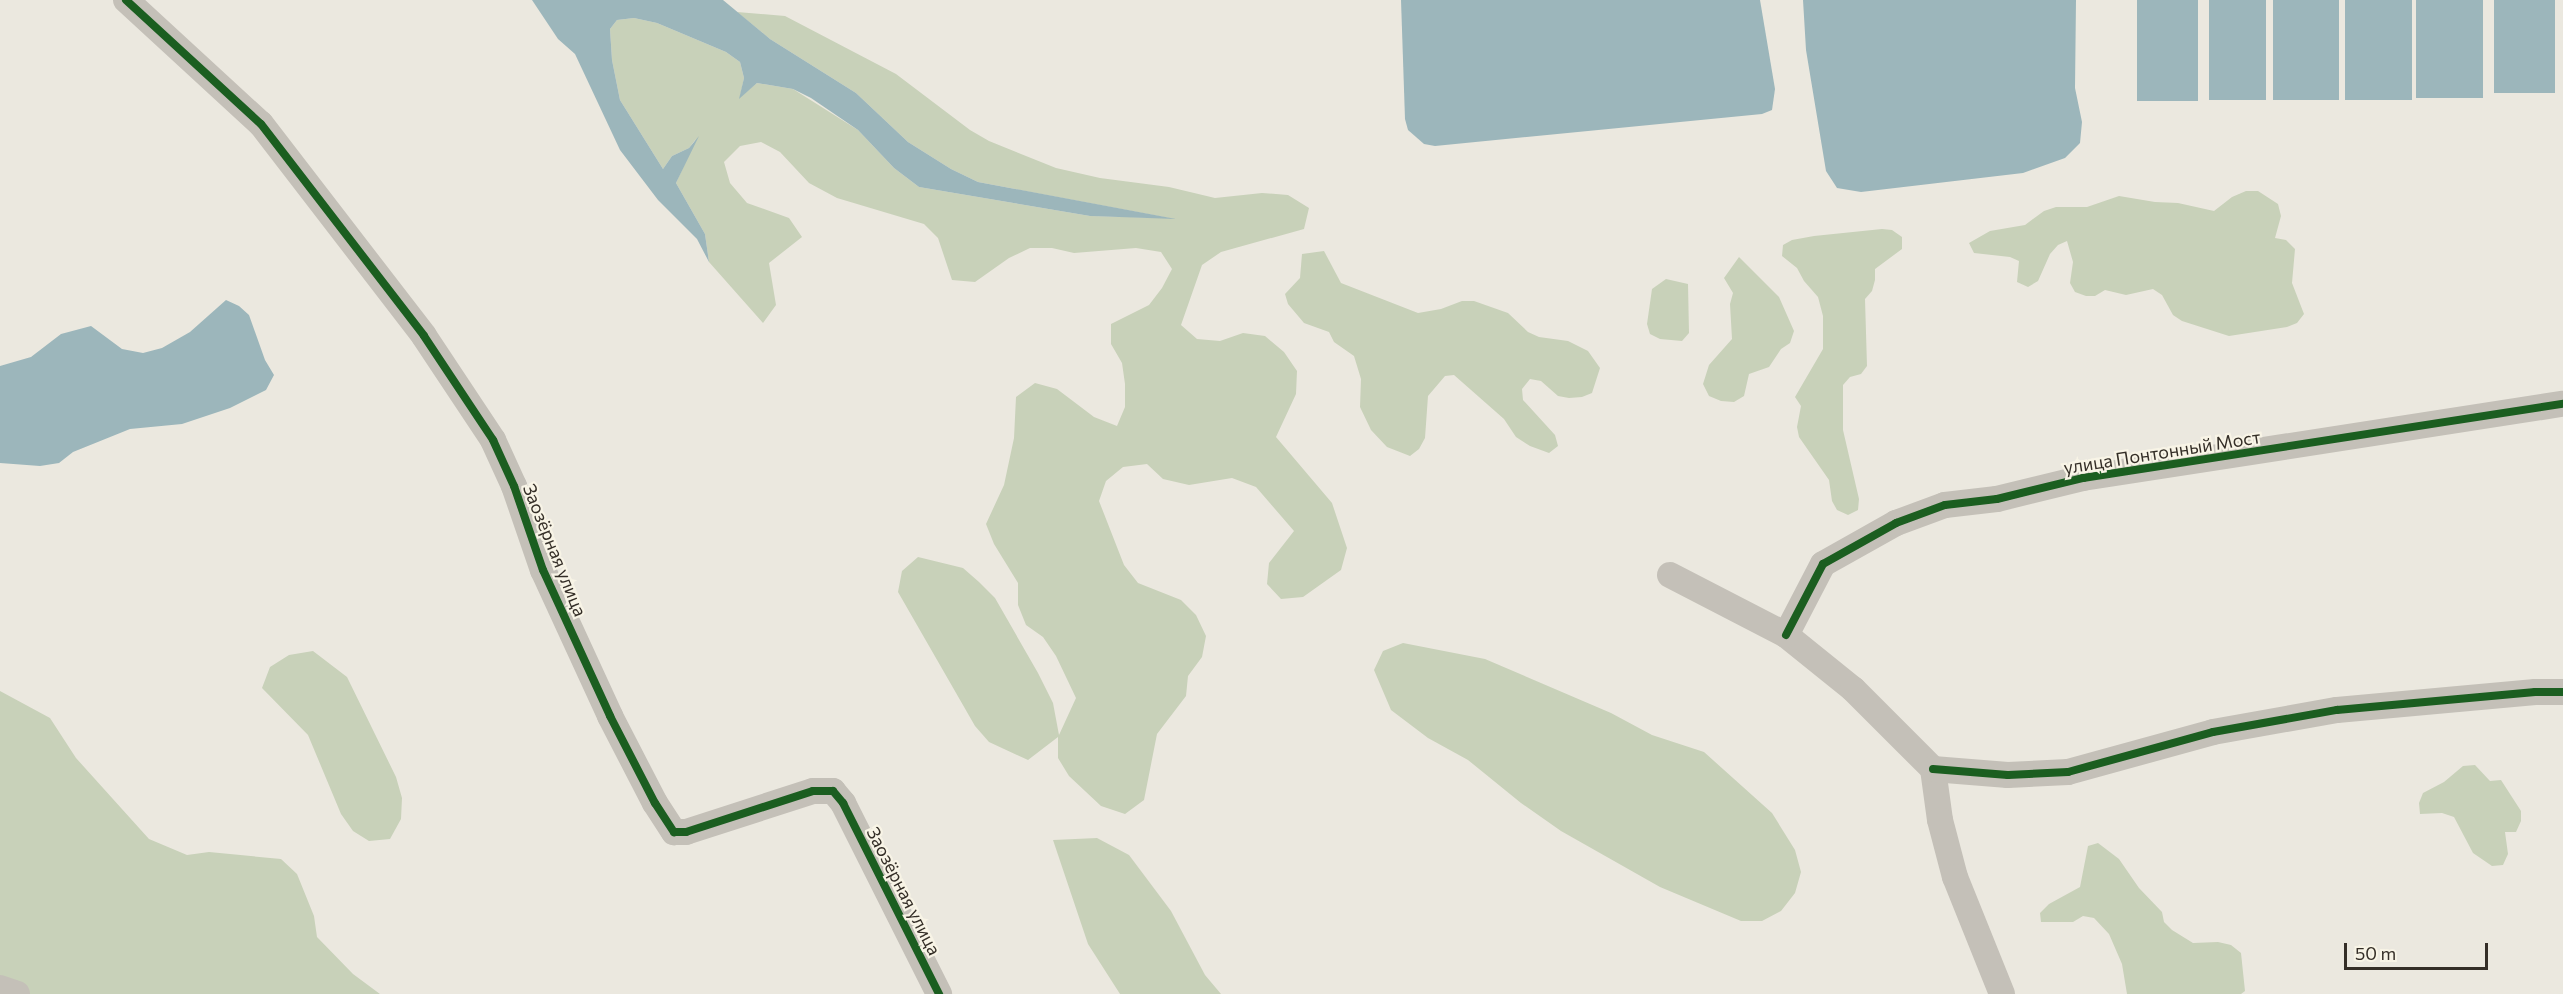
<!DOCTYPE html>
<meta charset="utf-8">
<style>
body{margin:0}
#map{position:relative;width:2563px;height:994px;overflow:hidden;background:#ebe8df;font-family:Commissioner,sans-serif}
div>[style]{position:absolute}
.green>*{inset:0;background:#c8d1b9}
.water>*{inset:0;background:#9cb6bb;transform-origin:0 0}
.minor>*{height:26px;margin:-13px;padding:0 13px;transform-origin:13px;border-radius:13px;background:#c4c0b8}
.cycleway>*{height:8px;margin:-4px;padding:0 4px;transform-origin:4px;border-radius:4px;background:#1b5e20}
span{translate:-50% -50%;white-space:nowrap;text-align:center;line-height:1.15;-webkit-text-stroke:4.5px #f8f4e6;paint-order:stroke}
.street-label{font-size:18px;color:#342e27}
.scale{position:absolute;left:2344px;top:943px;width:144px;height:27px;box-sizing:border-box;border:3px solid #342e27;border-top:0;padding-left:8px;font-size:18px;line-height:21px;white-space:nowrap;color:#342e27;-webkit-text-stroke:4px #f8f4e6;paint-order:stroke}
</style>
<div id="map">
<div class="green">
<i style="clip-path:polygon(737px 12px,785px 16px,896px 74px,970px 130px,989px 141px,1056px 168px,1100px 178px,1169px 187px,1215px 198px,1262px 193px,1288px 195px,1309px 208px,1304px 229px,1221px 252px,1202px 265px,1181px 325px,1197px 339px,1220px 341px,1243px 333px,1265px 336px,1284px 352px,1297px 371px,1296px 394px,1276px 437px,1332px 503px,1347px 548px,1341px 570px,1303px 597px,1281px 599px,1267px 584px,1269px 563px,1294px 531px,1256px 487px,1232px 478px,1189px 485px,1163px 479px,1147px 464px,1123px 467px,1106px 481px,1099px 501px,1124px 565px,1138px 583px,1181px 600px,1196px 615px,1206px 636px,1202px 657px,1188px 676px,1186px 696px,1157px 734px,1144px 800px,1125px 814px,1101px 806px,1069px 776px,1058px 758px,1058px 737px,1028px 760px,989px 742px,975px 726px,898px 592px,902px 571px,918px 557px,963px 568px,979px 582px,995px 598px,1038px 673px,1053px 703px,1059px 735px,1076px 698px,1056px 656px,1043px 637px,1026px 625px,1018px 605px,1018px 583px,994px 544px,986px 524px,1004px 485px,1014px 438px,1016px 397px,1035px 383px,1057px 389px,1094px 417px,1117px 426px,1125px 407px,1125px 384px,1122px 363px,1111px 344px,1111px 324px,1149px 305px,1162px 288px,1172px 269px,1161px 252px,1136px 248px,1074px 253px,1052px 248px,1030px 248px,1009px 258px,975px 282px,952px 280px,938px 238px,924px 224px,837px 198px,809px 183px,780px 152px,761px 142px,740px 146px,724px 162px,730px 183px,747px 203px,789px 218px,802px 237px,769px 263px,776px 305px,763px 323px,709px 262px,705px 234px,676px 183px,696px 139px,689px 148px,672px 156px,663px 169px,620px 100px,612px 60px,610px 29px,617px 20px,634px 18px,657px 23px,726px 52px,740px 62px,744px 78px,740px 97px,757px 83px,793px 89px,858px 130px,894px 168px,919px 187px,1090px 216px,1169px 218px,978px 182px,951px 169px,908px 142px,856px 93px,770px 39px)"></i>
<i style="clip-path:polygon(2246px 191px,2258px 191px,2278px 204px,2281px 216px,2275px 238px,2286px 240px,2295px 249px,2292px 283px,2304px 314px,2297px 323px,2287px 327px,2229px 336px,2182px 321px,2173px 315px,2162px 295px,2153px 289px,2126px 295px,2105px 290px,2095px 296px,2086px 296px,2075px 292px,2070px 283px,2073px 262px,2067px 241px,2058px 245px,2050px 254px,2038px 281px,2028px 287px,2017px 282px,2019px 261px,2010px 257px,1974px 253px,1969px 243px,1990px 231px,2025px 225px,2044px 211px,2056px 207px,2087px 207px,2119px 196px,2155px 202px,2178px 203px,2214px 211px,2232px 197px)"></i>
<i style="clip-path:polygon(1882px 229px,1892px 230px,1902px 237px,1902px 249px,1875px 269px,1875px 280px,1872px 291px,1865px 299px,1867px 366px,1861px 374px,1850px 377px,1843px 385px,1843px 430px,1859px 499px,1858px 510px,1848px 515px,1837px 510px,1832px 501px,1829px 480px,1799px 437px,1797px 427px,1801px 406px,1795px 397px,1823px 349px,1823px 316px,1818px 297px,1804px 281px,1797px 268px,1782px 256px,1783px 245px,1792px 240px,1814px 236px)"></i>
<i style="clip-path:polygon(1324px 251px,1341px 283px,1418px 313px,1441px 309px,1462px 301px,1474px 301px,1508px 313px,1528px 332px,1539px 337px,1568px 341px,1588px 351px,1600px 368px,1592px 393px,1582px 397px,1569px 398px,1558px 396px,1541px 381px,1530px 379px,1522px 389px,1523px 400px,1555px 435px,1558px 446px,1549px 453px,1530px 446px,1516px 437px,1504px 419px,1454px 375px,1445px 376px,1428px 396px,1425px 438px,1419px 449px,1410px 456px,1387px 447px,1371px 430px,1360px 407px,1361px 379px,1354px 356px,1334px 342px,1329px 332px,1304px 323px,1288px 304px,1285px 294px,1300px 278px,1302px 254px)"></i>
<i style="clip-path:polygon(1739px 257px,1779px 297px,1794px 331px,1790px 343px,1781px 349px,1769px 367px,1749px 374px,1744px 396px,1734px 402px,1721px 401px,1709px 396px,1703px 384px,1709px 365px,1732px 339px,1730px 304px,1733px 293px,1724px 278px)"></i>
<i style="clip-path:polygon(1666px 279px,1688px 284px,1689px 333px,1682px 341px,1660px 339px,1650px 334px,1647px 324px,1652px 289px)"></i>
<i style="clip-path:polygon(1403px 643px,1485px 659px,1611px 713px,1652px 735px,1704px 752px,1772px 813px,1795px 850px,1801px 872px,1795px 893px,1781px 911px,1762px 921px,1741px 921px,1660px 887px,1561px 831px,1521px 803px,1468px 760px,1428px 738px,1391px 710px,1374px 670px,1383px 651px)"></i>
<i style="clip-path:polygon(313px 651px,347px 677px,396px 777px,402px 798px,401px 819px,390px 839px,369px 841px,353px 831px,341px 814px,308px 735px,262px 688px,270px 667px,289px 655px)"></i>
<i style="clip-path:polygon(0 691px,50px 718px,76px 758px,149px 839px,187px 855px,209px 852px,281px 859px,297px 874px,314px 916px,317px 937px,353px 974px,380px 994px,0 994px)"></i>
<i style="clip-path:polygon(2475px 765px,2490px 781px,2501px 780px,2521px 811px,2521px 821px,2516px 832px,2505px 832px,2508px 854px,2503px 865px,2492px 866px,2473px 853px,2454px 817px,2442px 813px,2420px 814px,2419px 803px,2423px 793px,2444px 782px,2463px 766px)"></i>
<i style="clip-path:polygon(1097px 838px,1129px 855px,1171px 911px,1205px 975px,1221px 994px,1120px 994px,1088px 944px,1053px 840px)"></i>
<i style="clip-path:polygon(2098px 843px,2119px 859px,2139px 888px,2162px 912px,2164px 922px,2172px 930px,2193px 943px,2218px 942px,2231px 945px,2241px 953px,2245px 991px,2241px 994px,2127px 994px,2122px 964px,2109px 934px,2094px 918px,2083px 916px,2073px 922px,2041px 922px,2040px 913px,2049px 904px,2080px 887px,2088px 846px)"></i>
</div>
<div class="water">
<i style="clip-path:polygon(532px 0,723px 0,770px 39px,856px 93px,908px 142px,951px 169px,978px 182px,1176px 219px,1090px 216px,919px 187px,894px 168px,858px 130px,811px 98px,793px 89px,757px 83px,739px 99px,744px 78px,740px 62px,726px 52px,657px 23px,634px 18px,617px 20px,610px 29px,612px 60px,620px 100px,663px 169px,672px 156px,689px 148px,699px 136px,676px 183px,705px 234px,709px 262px,697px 239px,658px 200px,620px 150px,575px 54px,558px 39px)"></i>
<i style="clip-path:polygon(1401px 0,1760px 0,1775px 89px,1772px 110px,1762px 114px,1435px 146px,1424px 144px,1408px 130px,1405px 119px)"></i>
<i style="clip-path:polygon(1803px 0,2076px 0,2075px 88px,2082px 122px,2080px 143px,2065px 158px,2023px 173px,1861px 192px,1837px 188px,1826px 171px,1806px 50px)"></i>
<i style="left:2137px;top:0;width:61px;height:101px"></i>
<i style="left:2209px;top:0;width:57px;height:100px"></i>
<i style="left:2273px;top:0;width:66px;height:100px"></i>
<i style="left:2345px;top:0;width:67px;height:100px"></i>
<i style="left:2416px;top:0;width:67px;height:98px"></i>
<i style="left:2494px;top:0;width:61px;height:93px"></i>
<i style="clip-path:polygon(226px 300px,239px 306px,249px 315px,265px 360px,274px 375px,266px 390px,230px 408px,182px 424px,130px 429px,73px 452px,59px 463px,40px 466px,0 463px,0 366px,31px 357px,61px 334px,91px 326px,122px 349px,143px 353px,162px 348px,190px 332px)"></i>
</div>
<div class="minor">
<i style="left:126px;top:0;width:183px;rotate:42.6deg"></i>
<i style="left:261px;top:124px;width:267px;rotate:52.4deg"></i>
<i style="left:424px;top:336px;width:125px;rotate:56.4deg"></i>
<i style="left:493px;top:440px;width:51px;rotate:65.5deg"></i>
<i style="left:514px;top:486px;width:89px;rotate:71deg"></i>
<i style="left:543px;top:570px;width:161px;rotate:65.3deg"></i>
<i style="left:610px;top:716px;width:98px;rotate:62.7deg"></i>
<i style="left:655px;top:803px;width:35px;rotate:57deg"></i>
<i style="left:674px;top:832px;width:12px"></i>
<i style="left:686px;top:832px;width:133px;rotate:-17.9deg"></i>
<i style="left:813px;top:791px;width:20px"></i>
<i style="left:833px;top:791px;width:16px;rotate:50deg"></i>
<i style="left:843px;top:803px;width:214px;rotate:63.3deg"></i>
<i style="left:1670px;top:575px;width:131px;rotate:27.3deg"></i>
<i style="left:1786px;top:635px;width:86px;rotate:38.9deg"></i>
<i style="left:1853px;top:689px;width:113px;rotate:45deg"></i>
<i style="left:1933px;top:769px;width:51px;rotate:82.2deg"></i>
<i style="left:1940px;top:820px;width:59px;rotate:75.3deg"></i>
<i style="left:1955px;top:877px;width:126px;rotate:68.1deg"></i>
<i style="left:1786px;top:635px;width:80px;rotate:-62.5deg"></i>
<i style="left:1823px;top:564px;width:84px;rotate:-29.3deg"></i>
<i style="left:1896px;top:523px;width:52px;rotate:-20.2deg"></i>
<i style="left:1945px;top:505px;width:52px;rotate:-6.6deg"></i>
<i style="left:1997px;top:499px;width:89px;rotate:-13.7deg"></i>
<i style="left:2083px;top:478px;width:486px;rotate:-8.8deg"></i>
<i style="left:1933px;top:769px;width:75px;rotate:4.6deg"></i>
<i style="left:2008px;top:775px;width:60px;rotate:-2.9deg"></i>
<i style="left:2068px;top:772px;width:150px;rotate:-15.4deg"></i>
<i style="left:2213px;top:732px;width:126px;rotate:-10.1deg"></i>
<i style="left:2337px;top:710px;width:199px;rotate:-5.2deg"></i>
<i style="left:2535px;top:692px;width:28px"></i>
<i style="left:0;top:988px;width:18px;rotate:19deg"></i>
</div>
<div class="cycleway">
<i style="left:126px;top:0;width:183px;rotate:42.6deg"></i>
<i style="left:261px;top:124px;width:267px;rotate:52.4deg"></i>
<i style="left:424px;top:336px;width:125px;rotate:56.4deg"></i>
<i style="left:493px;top:440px;width:51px;rotate:65.5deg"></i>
<i style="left:514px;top:486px;width:89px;rotate:71deg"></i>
<i style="left:543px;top:570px;width:161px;rotate:65.3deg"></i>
<i style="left:610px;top:716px;width:98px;rotate:62.7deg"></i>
<i style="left:655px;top:803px;width:35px;rotate:57deg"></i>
<i style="left:674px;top:832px;width:12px"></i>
<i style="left:686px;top:832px;width:133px;rotate:-17.9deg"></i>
<i style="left:813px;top:791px;width:20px"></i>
<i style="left:833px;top:791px;width:16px;rotate:50deg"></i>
<i style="left:843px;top:803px;width:214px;rotate:63.3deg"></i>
<i style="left:1786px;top:635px;width:80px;rotate:-62.5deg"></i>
<i style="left:1823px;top:564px;width:84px;rotate:-29.3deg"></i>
<i style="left:1896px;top:523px;width:52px;rotate:-20.2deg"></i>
<i style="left:1945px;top:505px;width:52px;rotate:-6.6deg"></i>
<i style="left:1997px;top:499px;width:89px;rotate:-13.7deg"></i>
<i style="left:2083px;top:478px;width:486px;rotate:-8.8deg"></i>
<i style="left:1933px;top:769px;width:75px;rotate:4.6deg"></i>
<i style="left:2008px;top:775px;width:60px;rotate:-2.9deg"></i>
<i style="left:2068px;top:772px;width:150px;rotate:-15.4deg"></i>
<i style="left:2213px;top:732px;width:126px;rotate:-10.1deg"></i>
<i style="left:2337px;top:710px;width:199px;rotate:-5.2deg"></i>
<i style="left:2535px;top:692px;width:28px"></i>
</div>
<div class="street-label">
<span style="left:2162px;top:452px;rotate:-9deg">улица Понтонный Мост</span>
<span style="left:555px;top:550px;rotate:68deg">Заозёрная улица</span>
<span style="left:904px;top:891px;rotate:63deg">Заозёрная улица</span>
</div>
<div class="scale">50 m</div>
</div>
